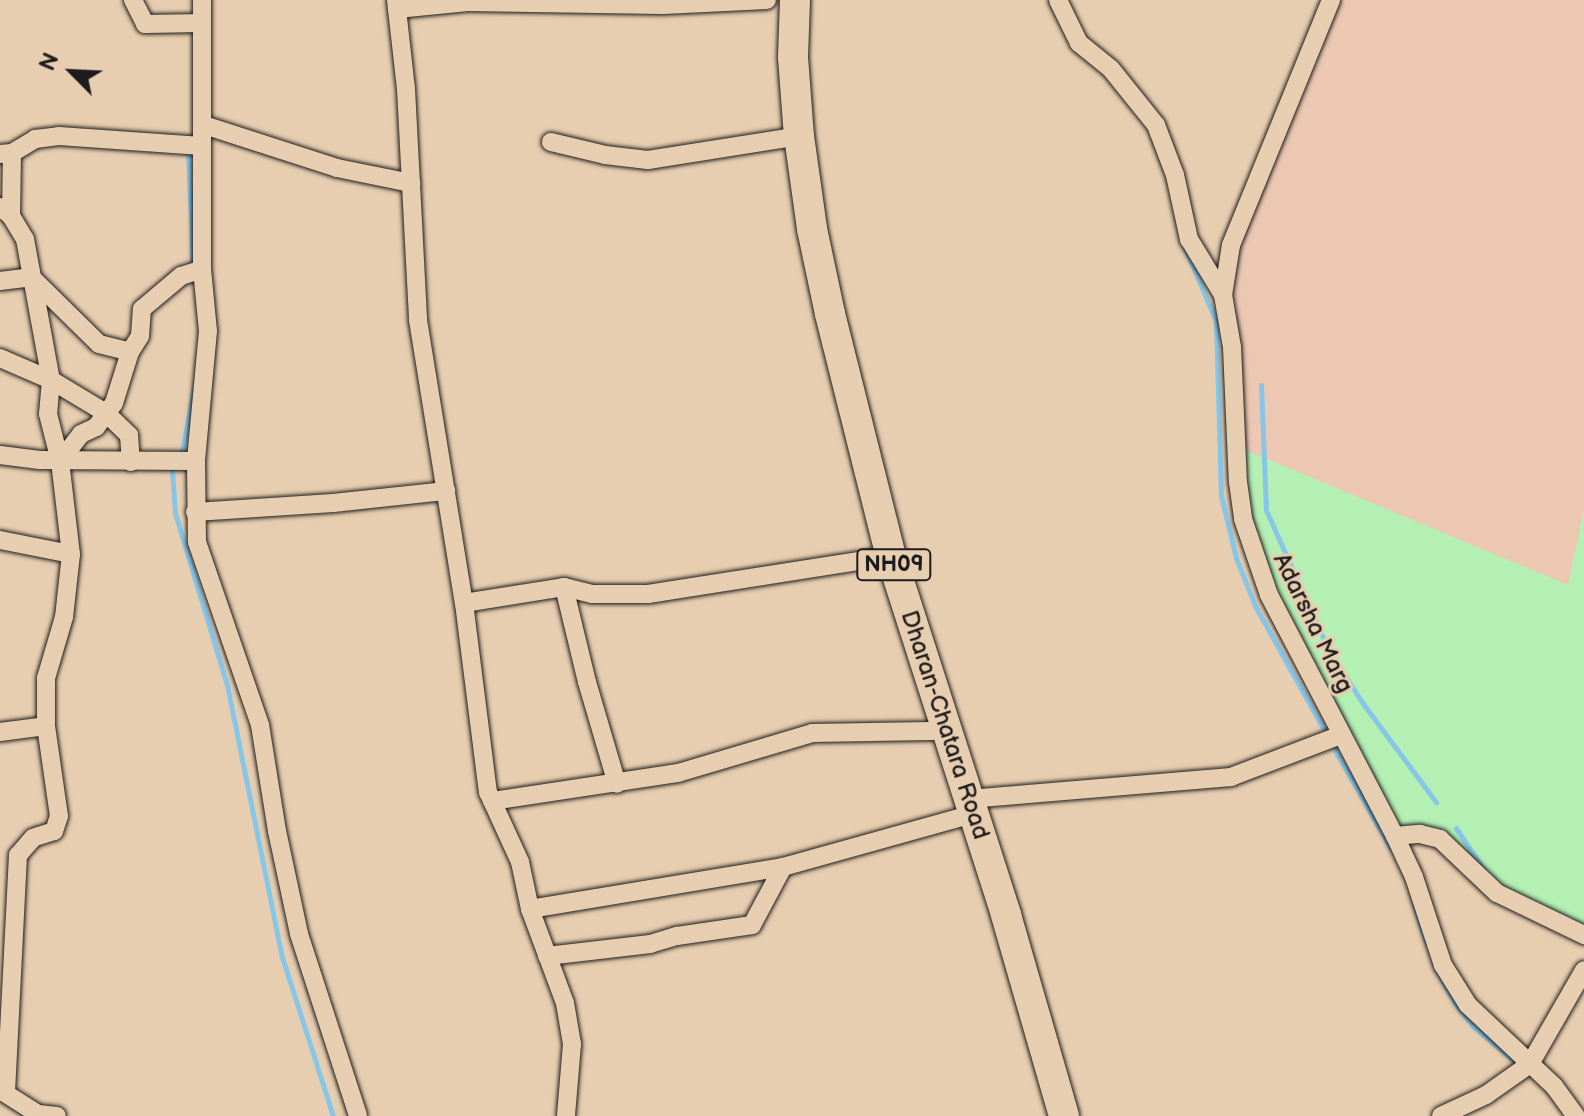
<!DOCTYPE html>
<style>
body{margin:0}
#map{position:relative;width:1584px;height:1116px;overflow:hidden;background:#e8ceb0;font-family:"Balsamiq Sans",sans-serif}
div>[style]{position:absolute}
.built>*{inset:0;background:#ecc7b2}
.green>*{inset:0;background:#b4efb4}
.stream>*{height:5px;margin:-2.5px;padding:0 2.5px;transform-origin:2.5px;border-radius:2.5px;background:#88c6e8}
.roads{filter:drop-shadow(0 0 2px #1c1c1c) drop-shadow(0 0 2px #1c1c1c)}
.street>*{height:18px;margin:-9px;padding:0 9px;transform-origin:9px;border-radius:9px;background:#e8ceb0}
.primary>*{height:30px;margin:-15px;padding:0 15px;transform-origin:15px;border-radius:15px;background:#e8ceb0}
span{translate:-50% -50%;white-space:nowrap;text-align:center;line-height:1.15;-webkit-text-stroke:6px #e8ceb0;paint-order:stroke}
.shield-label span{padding:2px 6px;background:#e8ceb0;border:2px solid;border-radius:6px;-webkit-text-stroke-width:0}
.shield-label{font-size:22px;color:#1c1c1c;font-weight:700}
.street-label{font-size:24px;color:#1c1c1c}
.north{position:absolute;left:32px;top:32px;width:80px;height:80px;-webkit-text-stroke:6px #e8ceb0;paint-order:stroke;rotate:294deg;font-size:22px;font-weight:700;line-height:32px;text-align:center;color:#1c1c1c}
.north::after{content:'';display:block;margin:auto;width:28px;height:36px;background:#1c1c1c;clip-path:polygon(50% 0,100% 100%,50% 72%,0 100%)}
</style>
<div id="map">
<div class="built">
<i style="clip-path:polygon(1331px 0,1584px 0,1584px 509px,1568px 585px,1236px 446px,1231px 245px)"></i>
</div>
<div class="green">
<i style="clip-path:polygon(1236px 446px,1568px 585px,1584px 509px,1584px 935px,1497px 893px,1456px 850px,1395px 836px,1269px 595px)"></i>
</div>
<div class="stream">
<i style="left:188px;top:152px;width:115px;rotate:87.5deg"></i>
<i style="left:1185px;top:248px;width:79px;rotate:67deg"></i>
<i style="left:1216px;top:321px;width:175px;rotate:88.4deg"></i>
<i style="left:1221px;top:496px;width:64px;rotate:76.4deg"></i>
<i style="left:1236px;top:558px;width:52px;rotate:68.4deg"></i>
<i style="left:1255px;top:606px;width:144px;rotate:60.9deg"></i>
<i style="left:1261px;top:385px;width:125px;rotate:87.7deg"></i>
<i style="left:1266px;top:510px;width:154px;rotate:65.9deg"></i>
<i style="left:1329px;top:651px;width:64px;rotate:57.1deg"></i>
<i style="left:1364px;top:705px;width:121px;rotate:53.4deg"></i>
<i style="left:181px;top:456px;width:69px;rotate:-79.2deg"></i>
<i style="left:172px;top:471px;width:42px;rotate:85.9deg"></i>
<i style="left:175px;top:513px;width:180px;rotate:73.2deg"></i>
<i style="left:227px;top:685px;width:278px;rotate:78.6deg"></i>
<i style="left:282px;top:957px;width:167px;rotate:72.2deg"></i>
<i style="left:1333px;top:747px;width:115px;rotate:60.3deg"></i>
<i style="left:1456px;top:828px;width:50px;rotate:56.3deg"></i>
<i style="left:1414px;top:904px;width:42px;rotate:72deg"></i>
<i style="left:1436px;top:969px;width:39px;rotate:61deg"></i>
<i style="left:1455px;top:1003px;width:31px;rotate:52deg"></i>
<i style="left:1474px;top:1027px;width:51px;rotate:40.2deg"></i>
</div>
<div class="roads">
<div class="street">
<i style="left:133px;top:0;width:27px;rotate:63deg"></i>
<i style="left:145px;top:24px;width:57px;rotate:-1deg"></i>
<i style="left:202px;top:0;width:269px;rotate:90deg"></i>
<i style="left:202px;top:269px;width:62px;rotate:84.5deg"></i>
<i style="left:208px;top:331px;width:131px;rotate:95.3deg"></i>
<i style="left:196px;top:461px;width:81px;rotate:89.3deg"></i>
<i style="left:197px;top:542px;width:194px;rotate:71deg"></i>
<i style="left:260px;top:725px;width:107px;rotate:80.9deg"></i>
<i style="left:277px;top:831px;width:105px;rotate:77.9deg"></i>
<i style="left:299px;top:934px;width:191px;rotate:72deg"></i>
<i style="left:396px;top:0;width:90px;rotate:83.6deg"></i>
<i style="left:406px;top:89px;width:231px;rotate:87deg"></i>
<i style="left:418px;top:320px;width:287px;rotate:80.8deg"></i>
<i style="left:464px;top:603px;width:191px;rotate:82.8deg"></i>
<i style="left:488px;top:792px;width:77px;rotate:65.4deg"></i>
<i style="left:520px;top:862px;width:48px;rotate:78deg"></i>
<i style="left:530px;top:909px;width:100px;rotate:69.6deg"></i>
<i style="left:565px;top:1003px;width:42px;rotate:80.3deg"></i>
<i style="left:572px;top:1044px;width:72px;rotate:94.8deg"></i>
<i style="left:1058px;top:0;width:48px;rotate:64deg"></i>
<i style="left:1079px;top:43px;width:41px;rotate:39.1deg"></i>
<i style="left:1111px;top:69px;width:72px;rotate:51.2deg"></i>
<i style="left:1156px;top:125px;width:53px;rotate:69.2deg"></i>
<i style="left:1175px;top:175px;width:66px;rotate:77.7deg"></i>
<i style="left:1189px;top:239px;width:66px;rotate:58.7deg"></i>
<i style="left:1331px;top:0;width:265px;rotate:112.2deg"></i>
<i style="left:1231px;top:245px;width:51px;rotate:99.1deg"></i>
<i style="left:1223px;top:295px;width:53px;rotate:80.2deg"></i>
<i style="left:1232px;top:347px;width:135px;rotate:87.5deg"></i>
<i style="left:1238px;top:482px;width:37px;rotate:82deg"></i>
<i style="left:1243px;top:519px;width:80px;rotate:71.1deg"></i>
<i style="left:1269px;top:595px;width:272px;rotate:62.4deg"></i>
<i style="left:1395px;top:836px;width:45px;rotate:65.1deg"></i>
<i style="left:1414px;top:877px;width:93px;rotate:71.8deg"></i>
<i style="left:1443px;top:965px;width:47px;rotate:58deg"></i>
<i style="left:1468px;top:1005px;width:118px;rotate:43.3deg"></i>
<i style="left:1554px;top:1086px;width:37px;rotate:54deg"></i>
<i style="left:397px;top:9px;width:71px;rotate:-5.6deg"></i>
<i style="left:468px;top:2px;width:195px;rotate:0.9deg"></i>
<i style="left:663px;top:5px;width:104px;rotate:-2.8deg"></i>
<i style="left:204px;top:125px;width:140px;rotate:17.9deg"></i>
<i style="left:337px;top:168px;width:76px;rotate:11.5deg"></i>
<i style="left:551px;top:142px;width:56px;rotate:13.5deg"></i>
<i style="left:605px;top:155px;width:43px;rotate:6.6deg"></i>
<i style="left:648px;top:160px;width:153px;rotate:-9deg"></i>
<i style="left:0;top:154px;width:12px;rotate:-5deg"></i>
<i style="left:12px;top:153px;width:27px;rotate:-31deg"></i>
<i style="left:35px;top:139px;width:24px;rotate:-7deg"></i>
<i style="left:59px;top:136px;width:143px;rotate:4deg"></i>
<i style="left:0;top:207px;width:14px;rotate:39deg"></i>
<i style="left:11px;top:216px;width:27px;rotate:59deg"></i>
<i style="left:25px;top:239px;width:143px;rotate:79.6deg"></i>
<i style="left:51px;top:380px;width:34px;rotate:95deg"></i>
<i style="left:48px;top:414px;width:49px;rotate:75.7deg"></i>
<i style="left:60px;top:461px;width:94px;rotate:83.3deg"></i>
<i style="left:71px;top:554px;width:63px;rotate:96.3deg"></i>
<i style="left:64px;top:617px;width:64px;rotate:106.4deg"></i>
<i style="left:46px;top:678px;width:48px;rotate:90deg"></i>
<i style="left:46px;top:726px;width:91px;rotate:81.8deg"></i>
<i style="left:59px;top:816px;width:16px;rotate:108deg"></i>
<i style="left:54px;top:831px;width:22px;rotate:162deg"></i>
<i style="left:33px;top:838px;width:23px;rotate:131deg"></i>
<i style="left:18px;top:855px;width:238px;rotate:92.9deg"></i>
<i style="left:11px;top:216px;width:63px;rotate:-89.1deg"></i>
<i style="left:0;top:281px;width:31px;rotate:-7deg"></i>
<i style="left:31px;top:277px;width:95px;rotate:44.6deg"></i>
<i style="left:99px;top:344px;width:32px;rotate:14deg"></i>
<i style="left:130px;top:352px;width:19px;rotate:-58deg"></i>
<i style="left:140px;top:336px;width:27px;rotate:-86deg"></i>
<i style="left:142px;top:309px;width:51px;rotate:-40.2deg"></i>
<i style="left:181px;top:276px;width:22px;rotate:-18deg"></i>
<i style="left:0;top:358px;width:56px;rotate:23.3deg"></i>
<i style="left:51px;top:380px;width:64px;rotate:31deg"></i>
<i style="left:106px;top:413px;width:32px;rotate:44deg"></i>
<i style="left:129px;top:435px;width:27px;rotate:86deg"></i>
<i style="left:0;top:455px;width:40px;rotate:7.1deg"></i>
<i style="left:40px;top:460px;width:156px;rotate:0.4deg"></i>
<i style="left:60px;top:461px;width:34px;rotate:-52deg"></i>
<i style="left:81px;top:434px;width:17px;rotate:-25deg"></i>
<i style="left:96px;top:427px;width:30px;rotate:-53deg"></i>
<i style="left:114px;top:403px;width:53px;rotate:-72.6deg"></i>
<i style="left:195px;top:512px;width:138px;rotate:-3.7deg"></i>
<i style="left:333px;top:503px;width:114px;rotate:-6.1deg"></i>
<i style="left:0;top:540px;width:72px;rotate:11.2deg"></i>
<i style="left:564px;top:587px;width:98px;rotate:76.4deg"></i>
<i style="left:587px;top:682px;width:106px;rotate:73.6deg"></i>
<i style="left:464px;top:603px;width:101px;rotate:-9.1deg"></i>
<i style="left:564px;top:587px;width:29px;rotate:14deg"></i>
<i style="left:592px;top:594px;width:56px"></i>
<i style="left:648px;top:594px;width:246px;rotate:-8.9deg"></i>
<i style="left:0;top:732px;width:46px;rotate:-7.4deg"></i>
<i style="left:969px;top:799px;width:263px;rotate:-4.8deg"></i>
<i style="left:1231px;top:777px;width:118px;rotate:-20.9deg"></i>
<i style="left:492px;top:801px;width:188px;rotate:-8.6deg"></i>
<i style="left:678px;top:773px;width:140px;rotate:-16.6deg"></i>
<i style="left:812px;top:733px;width:119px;rotate:-1deg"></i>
<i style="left:931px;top:731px;width:15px;rotate:-16deg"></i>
<i style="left:1395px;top:836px;width:25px;rotate:-5deg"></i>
<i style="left:1420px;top:834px;width:21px;rotate:14deg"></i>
<i style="left:1440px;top:839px;width:79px;rotate:43.5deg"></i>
<i style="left:1497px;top:893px;width:97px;rotate:25.8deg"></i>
<i style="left:530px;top:909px;width:256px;rotate:-9.4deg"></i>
<i style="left:547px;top:956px;width:104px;rotate:-6.6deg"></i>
<i style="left:650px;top:944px;width:28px;rotate:-17deg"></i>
<i style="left:677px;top:936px;width:76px;rotate:-8.3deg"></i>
<i style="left:752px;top:925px;width:66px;rotate:-61.9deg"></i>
<i style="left:783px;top:867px;width:197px;rotate:-15.6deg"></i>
<i style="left:0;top:1090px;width:45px;rotate:32.3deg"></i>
<i style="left:38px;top:1114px;width:19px;rotate:6deg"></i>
<i style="left:1441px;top:1116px;width:50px;rotate:-25deg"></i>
<i style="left:1486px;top:1095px;width:54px;rotate:-35.2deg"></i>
<i style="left:1530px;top:1064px;width:108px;rotate:-60.1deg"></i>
</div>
<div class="primary">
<i style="left:795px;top:0;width:57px;rotate:92deg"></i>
<i style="left:793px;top:57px;width:79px;rotate:85.7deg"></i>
<i style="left:799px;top:136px;width:94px;rotate:82deg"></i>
<i style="left:812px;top:229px;width:87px;rotate:78deg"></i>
<i style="left:830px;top:314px;width:250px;rotate:75.9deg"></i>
<i style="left:891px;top:556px;width:377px;rotate:72.2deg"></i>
<i style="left:1006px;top:915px;width:209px;rotate:73.9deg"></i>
</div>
</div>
<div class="shield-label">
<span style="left:894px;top:565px">NH09</span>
</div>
<div class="street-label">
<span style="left:1313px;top:623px;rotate:64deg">Adarsha Marg</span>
<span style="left:945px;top:725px;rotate:72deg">Dharan-Chatara Road</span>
</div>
<div class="north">N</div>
</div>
